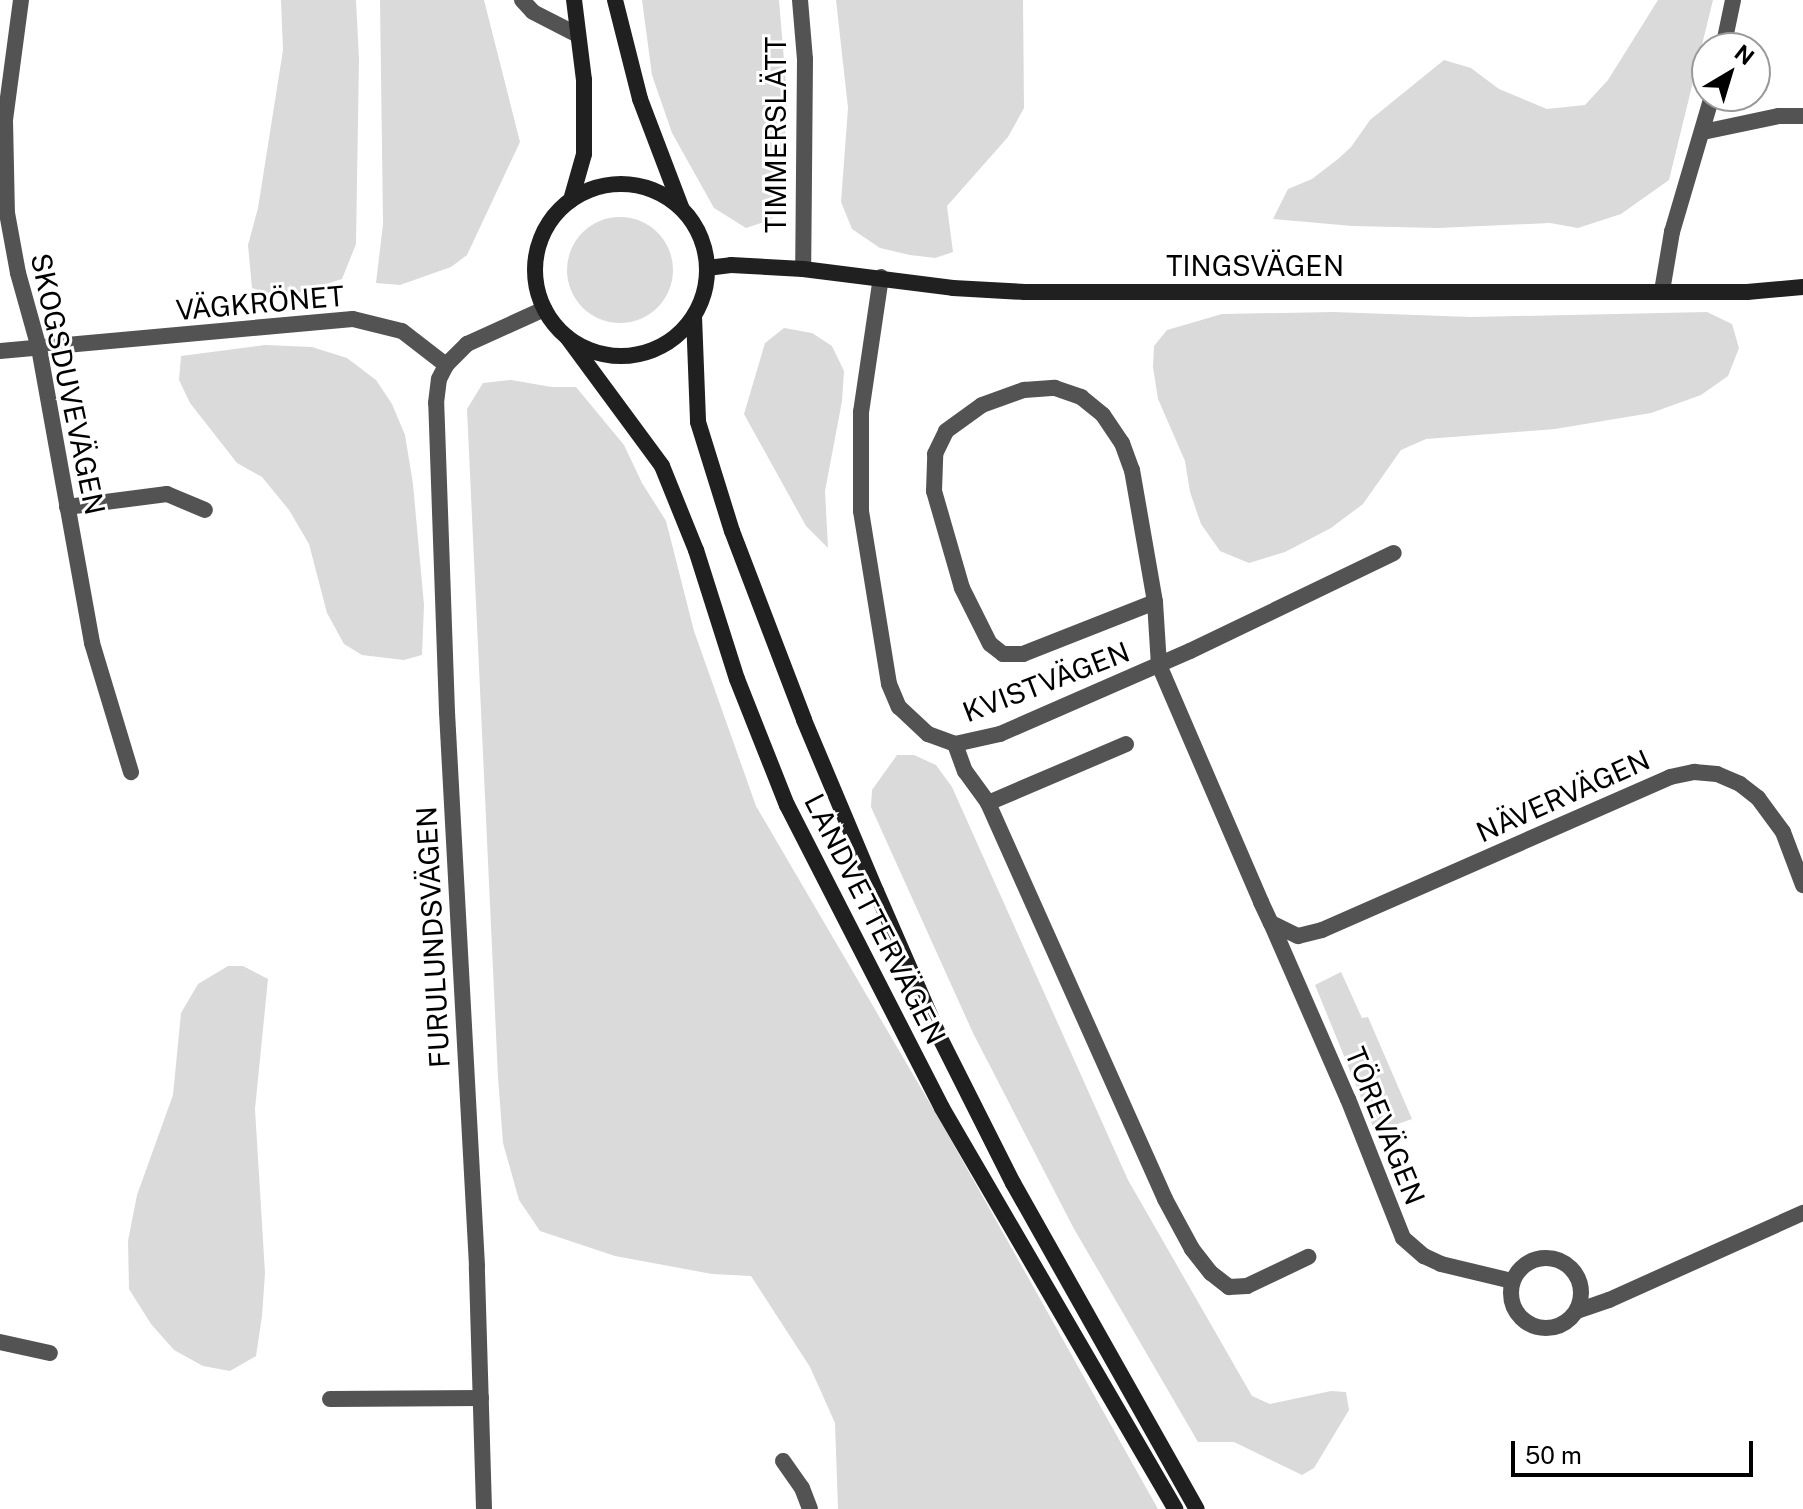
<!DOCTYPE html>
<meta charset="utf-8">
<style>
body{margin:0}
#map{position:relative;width:1803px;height:1509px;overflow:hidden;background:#fff;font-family:"Public Sans",sans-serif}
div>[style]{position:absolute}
.green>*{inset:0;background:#dadada}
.round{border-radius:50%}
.lane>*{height:16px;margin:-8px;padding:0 8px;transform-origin:8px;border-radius:8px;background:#535353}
.street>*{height:16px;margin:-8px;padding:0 8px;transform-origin:8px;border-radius:8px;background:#535353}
.street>.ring{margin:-8px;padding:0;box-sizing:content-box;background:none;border:16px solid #535353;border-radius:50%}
.secondary>*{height:16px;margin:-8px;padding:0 8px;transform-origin:8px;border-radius:8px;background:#202020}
.secondary>.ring{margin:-8px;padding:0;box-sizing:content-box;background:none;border:16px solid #202020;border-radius:50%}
span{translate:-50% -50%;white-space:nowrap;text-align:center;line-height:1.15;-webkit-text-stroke:6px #fff;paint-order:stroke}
.street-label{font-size:28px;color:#000}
.north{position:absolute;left:1691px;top:32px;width:80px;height:80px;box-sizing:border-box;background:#fff;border:2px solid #999;border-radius:50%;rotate:38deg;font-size:22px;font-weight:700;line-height:32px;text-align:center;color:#000}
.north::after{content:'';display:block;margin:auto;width:28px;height:36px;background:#000;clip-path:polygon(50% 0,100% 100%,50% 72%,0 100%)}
.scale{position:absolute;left:1511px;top:1441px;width:242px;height:36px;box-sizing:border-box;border:4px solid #000;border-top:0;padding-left:10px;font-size:24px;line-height:28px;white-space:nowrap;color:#000;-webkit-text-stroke:6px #fff;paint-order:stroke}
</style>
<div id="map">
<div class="green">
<i style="clip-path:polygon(281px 0,356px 0,359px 59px,356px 244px,342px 279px,282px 298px,252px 288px,248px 245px,258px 208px,283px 50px)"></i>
<i style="clip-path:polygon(380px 0,484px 0,520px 142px,467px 255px,451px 267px,400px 285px,376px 283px,383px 224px)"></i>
<i style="clip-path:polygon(642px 0,779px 0,787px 97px,785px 134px,789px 189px,785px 203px,770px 220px,746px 228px,714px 208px,672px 133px,652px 75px)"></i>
<i style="clip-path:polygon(836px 0,1023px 0,1024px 108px,1008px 137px,947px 206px,953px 252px,935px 258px,910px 255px,880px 248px,852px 229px,841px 202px,848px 108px)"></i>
<i style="clip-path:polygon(1658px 0,1713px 0,1669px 180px,1621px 214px,1578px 228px,1550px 223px,1438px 228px,1352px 226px,1273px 219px,1288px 189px,1312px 179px,1338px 159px,1351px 147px,1370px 120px,1444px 60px,1471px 68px,1499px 89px,1547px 109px,1585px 105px,1608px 80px)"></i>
<i class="round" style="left:567px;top:217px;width:106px;height:106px"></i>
<i style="clip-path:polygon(1333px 312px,1471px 317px,1707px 312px,1732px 324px,1739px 348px,1728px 376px,1701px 395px,1651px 413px,1555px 429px,1426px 439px,1401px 450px,1363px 504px,1331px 528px,1285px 552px,1249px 563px,1220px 551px,1201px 524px,1190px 492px,1185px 461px,1158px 399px,1153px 367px,1154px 346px,1167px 330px,1222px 314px)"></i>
<i style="clip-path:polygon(784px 328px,812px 333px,832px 346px,844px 371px,842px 401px,825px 491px,828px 548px,806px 526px,744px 414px,765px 343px)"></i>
<i style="clip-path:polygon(265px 345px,312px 347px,347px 358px,376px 380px,392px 404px,405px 435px,413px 484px,424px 605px,422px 655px,404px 660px,362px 655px,344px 644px,327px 613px,309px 544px,289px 510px,262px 477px,237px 463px,190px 403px,179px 380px,181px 356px)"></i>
<i style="clip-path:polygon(511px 380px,552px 387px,576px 387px,624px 445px,642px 483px,666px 521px,694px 631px,756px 806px,942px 1124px,1158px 1509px,838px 1509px,835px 1423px,810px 1367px,751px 1276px,712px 1274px,615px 1256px,540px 1231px,519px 1200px,503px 1143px,498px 1077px,467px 409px,483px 383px)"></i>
<i style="clip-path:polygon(897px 755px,914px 755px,936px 765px,952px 787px,1128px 1180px,1252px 1396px,1270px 1404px,1331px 1391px,1346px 1392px,1349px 1410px,1314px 1468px,1302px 1475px,1234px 1442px,1198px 1442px,1073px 1227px,973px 1033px,871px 807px,872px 790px)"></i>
<i style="clip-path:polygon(228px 966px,243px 966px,268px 979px,255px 1109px,265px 1273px,262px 1316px,256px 1356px,230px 1371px,203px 1366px,174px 1350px,151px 1324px,129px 1289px,128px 1241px,137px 1195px,173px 1095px,181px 1013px,198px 984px)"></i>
<i style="clip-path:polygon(1341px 972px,1362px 1018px,1368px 1017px,1412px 1119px,1375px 1132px,1315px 985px)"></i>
</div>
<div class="lane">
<i style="left:522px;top:0;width:16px;rotate:47deg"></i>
<i style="left:533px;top:12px;width:48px;rotate:27.1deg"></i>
<i style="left:1703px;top:132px;width:78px;rotate:-11.9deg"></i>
<i style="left:1779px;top:116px;width:24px"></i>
<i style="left:67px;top:507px;width:101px;rotate:-7.4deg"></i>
<i style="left:167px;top:494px;width:41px;rotate:22.8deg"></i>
<i style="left:1155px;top:602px;width:142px;rotate:158.5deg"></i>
<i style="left:1023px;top:654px;width:20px;rotate:180deg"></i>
<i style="left:1003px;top:654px;width:16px;rotate:-142deg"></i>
<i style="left:990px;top:644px;width:63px;rotate:-116.6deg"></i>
<i style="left:962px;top:588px;width:101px;rotate:-106.1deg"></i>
<i style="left:934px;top:491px;width:37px;rotate:-88deg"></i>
<i style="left:935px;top:454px;width:25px;rotate:-64deg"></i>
<i style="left:946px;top:431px;width:44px;rotate:-35.8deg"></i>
<i style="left:982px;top:405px;width:45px;rotate:-19.7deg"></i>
<i style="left:1024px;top:390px;width:31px;rotate:-4deg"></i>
<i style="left:1055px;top:388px;width:28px;rotate:19deg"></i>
<i style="left:1081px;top:397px;width:28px;rotate:39deg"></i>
<i style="left:1103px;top:415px;width:34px;rotate:56deg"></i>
<i style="left:1122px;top:443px;width:29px;rotate:70deg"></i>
<i style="left:1132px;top:470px;width:134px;rotate:80.1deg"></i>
<i style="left:1155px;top:602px;width:63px;rotate:86.4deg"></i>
<i style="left:955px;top:744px;width:29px;rotate:70deg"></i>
<i style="left:965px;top:771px;width:39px;rotate:54deg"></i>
<i style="left:988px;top:803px;width:434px;rotate:65.9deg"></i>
<i style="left:1165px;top:1199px;width:57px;rotate:61.6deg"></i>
<i style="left:1192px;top:1249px;width:31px;rotate:52deg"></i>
<i style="left:1211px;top:1273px;width:23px;rotate:38deg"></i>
<i style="left:1229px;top:1287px;width:18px;rotate:-3deg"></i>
<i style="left:1247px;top:1286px;width:68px;rotate:-25.4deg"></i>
<i style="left:988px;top:803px;width:150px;rotate:-23.1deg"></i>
<i style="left:0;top:1342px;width:51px;rotate:12.4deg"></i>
<i style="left:330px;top:1399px;width:151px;rotate:-0.4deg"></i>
<i style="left:783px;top:1461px;width:33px;rotate:55deg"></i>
<i style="left:802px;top:1488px;width:22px;rotate:69deg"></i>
</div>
<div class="street">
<i style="left:21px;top:0;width:121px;rotate:97.6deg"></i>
<i style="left:5px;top:120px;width:93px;rotate:88.8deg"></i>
<i style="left:7px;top:213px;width:61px;rotate:79.6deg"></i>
<i style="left:18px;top:273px;width:78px;rotate:74.4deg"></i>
<i style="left:39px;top:348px;width:300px;rotate:79.8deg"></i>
<i style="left:92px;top:643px;width:135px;rotate:73.2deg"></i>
<i style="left:800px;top:0;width:59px;rotate:85.2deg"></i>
<i style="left:805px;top:59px;width:210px;rotate:90.5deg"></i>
<i style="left:1723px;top:48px;width:49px;rotate:-78.2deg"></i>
<i style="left:881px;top:277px;width:136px;rotate:98.4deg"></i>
<i style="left:861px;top:412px;width:99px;rotate:90deg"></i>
<i style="left:861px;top:511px;width:175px;rotate:80.8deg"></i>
<i style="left:889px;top:684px;width:25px;rotate:67deg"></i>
<i style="left:899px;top:707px;width:40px;rotate:43deg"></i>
<i style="left:928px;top:734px;width:29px;rotate:20deg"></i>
<i style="left:955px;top:744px;width:46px;rotate:-12.5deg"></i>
<i style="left:1000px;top:734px;width:207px;rotate:-23.6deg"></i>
<i style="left:1190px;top:651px;width:226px;rotate:-25.7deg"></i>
<i style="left:1662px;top:291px;width:60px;rotate:-80.4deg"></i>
<i style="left:1672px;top:232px;width:142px;rotate:-73.6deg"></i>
<i style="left:0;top:351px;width:354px;rotate:-5.2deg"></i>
<i style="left:353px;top:319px;width:50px;rotate:13.8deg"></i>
<i style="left:402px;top:331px;width:56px;rotate:37.7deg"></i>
<i style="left:1159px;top:665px;width:258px;rotate:66.7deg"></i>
<i style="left:1261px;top:902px;width:23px;rotate:65deg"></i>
<i style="left:1271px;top:923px;width:30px;rotate:26deg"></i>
<i style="left:1298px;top:936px;width:25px;rotate:-14deg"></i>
<i style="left:1322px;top:930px;width:380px;rotate:-23.7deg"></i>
<i style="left:1670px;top:777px;width:25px;rotate:-12deg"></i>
<i style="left:1694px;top:772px;width:23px;rotate:5deg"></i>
<i style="left:1717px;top:774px;width:25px;rotate:23deg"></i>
<i style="left:1740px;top:784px;width:23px;rotate:38deg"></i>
<i style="left:1758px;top:798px;width:42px;rotate:53.7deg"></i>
<i style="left:1783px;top:832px;width:57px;rotate:69.3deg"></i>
<i style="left:1271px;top:923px;width:192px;rotate:66.4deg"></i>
<i style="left:1348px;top:1099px;width:149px;rotate:68.4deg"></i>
<i style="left:1403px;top:1238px;width:28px;rotate:41deg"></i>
<i style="left:1424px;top:1256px;width:19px;rotate:25deg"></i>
<i style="left:1441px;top:1264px;width:73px;rotate:13.5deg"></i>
<i class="ring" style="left:1511px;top:1258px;width:54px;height:54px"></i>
<i style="left:1577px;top:1311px;width:34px;rotate:-19deg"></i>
<i style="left:1609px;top:1300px;width:213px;rotate:-24.2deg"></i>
<i style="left:484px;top:1509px;width:243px;rotate:-91.7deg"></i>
<i style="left:477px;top:1266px;width:555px;rotate:-93.1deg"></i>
<i style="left:447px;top:712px;width:309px;rotate:-92deg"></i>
<i style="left:436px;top:403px;width:24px;rotate:-83deg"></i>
<i style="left:439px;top:379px;width:16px;rotate:-63deg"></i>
<i style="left:446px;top:365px;width:30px;rotate:-45deg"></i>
<i style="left:467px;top:344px;width:85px;rotate:-24.4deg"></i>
</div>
<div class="secondary">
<i style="left:615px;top:0;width:102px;rotate:75.8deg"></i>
<i style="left:640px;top:99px;width:116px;rotate:69.2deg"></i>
<i class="ring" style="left:535px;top:184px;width:156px;height:156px"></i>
<i style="left:571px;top:200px;width:48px;rotate:-74.2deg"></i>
<i style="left:584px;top:154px;width:74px;rotate:-90deg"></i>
<i style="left:584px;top:80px;width:81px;rotate:-97.1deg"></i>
<i style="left:707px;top:268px;width:24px;rotate:-7deg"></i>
<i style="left:731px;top:265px;width:72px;rotate:3.2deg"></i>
<i style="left:803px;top:269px;width:151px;rotate:7.2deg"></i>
<i style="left:953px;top:288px;width:72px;rotate:3.2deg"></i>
<i style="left:1025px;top:292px;width:722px"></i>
<i style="left:1747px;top:292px;width:56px;rotate:-5.1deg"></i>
<i style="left:694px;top:316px;width:106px;rotate:87.8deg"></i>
<i style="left:698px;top:422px;width:114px;rotate:72.7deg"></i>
<i style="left:732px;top:531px;width:202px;rotate:69.1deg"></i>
<i style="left:804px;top:720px;width:186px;rotate:67.2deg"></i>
<i style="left:876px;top:891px;width:158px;rotate:66.5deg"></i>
<i style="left:939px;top:1036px;width:165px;rotate:63.3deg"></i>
<i style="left:1013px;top:1183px;width:374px;rotate:60.6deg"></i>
<i style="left:567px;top:337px;width:160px;rotate:53.6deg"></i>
<i style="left:662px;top:466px;width:91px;rotate:68deg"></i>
<i style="left:696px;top:550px;width:135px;rotate:72.4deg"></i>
<i style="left:737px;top:679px;width:136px;rotate:68.4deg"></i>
<i style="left:787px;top:805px;width:340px;rotate:62.9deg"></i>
<i style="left:942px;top:1108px;width:464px;rotate:59.8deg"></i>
</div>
<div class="street-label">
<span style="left:776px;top:135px;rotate:-90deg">TIMMERSLÄTT</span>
<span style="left:1255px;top:266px">TINGSVÄGEN</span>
<span style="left:260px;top:303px;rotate:-5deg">VÄGKRÖNET</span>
<span style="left:68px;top:384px;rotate:78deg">SKOGSDUVEVÄGEN</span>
<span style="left:1046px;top:682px;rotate:-21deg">KVISTVÄGEN</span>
<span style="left:1563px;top:796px;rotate:-24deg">NÄVERVÄGEN</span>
<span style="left:875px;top:919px;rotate:63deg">LANDVETTERVÄGEN</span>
<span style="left:433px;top:937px;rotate:-93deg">FURULUNDSVÄGEN</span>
<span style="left:1385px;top:1126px;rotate:68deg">TÖREVÄGEN</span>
</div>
<div class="north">N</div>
<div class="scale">50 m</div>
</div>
